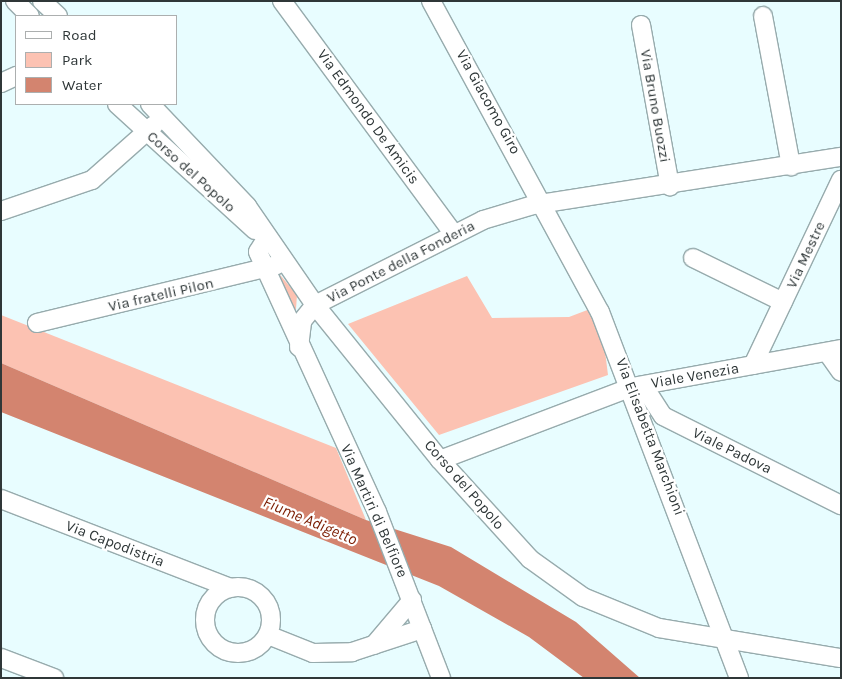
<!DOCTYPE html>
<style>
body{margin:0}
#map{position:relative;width:842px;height:679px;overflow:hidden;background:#e8fdff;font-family:Karla,sans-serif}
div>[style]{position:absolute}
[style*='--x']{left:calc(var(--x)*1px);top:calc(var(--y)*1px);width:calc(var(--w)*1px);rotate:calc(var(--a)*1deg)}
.green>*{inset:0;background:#fcc2b2}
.water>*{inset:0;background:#d3846f}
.roads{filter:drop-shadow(1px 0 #97abad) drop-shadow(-1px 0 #97abad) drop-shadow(0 1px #97abad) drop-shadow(0 -1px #97abad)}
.minor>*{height:18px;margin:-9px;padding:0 9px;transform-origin:9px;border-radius:9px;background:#fff}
.minor>.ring{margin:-9px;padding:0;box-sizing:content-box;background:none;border:18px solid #fff;border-radius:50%}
span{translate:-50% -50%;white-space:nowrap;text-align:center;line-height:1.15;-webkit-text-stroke:4.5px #fff;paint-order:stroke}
.street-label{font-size:15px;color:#2f3738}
.water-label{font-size:16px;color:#7b1c00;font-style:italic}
.frame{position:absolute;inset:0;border:2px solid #2f3738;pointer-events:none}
.legend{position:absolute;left:15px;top:15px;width:162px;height:90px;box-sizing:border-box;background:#fff;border:1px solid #acafaf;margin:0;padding:6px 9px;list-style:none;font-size:15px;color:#2f3738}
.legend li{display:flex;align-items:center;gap:10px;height:25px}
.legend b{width:25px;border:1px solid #acafaf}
</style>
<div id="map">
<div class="green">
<div style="clip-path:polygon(276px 270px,297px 295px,296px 309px,292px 311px)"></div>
<div style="clip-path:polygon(467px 276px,492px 318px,569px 317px,590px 309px,605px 351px,608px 375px,439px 435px,348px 324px)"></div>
<div style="clip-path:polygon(1px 315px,336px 448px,366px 520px,1px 363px)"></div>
</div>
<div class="water">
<div style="clip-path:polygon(1px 363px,366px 520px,451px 547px,576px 622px,640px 678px,584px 678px,529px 637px,439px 586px,1px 412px)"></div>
</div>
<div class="roads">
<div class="minor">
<div style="--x:15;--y:1;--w:21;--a:45"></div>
<div style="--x:42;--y:1;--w:22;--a:43"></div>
<div style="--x:282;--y:1;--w:288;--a:53.6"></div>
<div style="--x:431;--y:1;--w:354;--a:61.5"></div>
<div style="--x:600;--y:312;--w:392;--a:69.2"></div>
<div style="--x:763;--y:16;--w:153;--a:79.4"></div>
<div style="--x:641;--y:25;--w:164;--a:79.8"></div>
<div style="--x:1;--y:83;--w:17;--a:-25"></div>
<div style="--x:117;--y:104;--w:187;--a:42.4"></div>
<div style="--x:150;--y:104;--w:141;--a:46.4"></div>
<div style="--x:247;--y:206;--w:120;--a:55.5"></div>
<div style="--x:315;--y:305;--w:199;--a:51.1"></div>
<div style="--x:440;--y:460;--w:134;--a:47.7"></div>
<div style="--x:530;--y:559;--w:65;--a:35.6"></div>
<div style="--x:583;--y:597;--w:82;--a:22.2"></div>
<div style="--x:659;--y:628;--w:184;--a:9.4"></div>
<div style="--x:1;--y:211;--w:96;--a:-18.8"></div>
<div style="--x:92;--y:180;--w:83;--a:-41.6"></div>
<div style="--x:266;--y:239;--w:15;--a:122"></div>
<div style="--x:258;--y:252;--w:286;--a:65.4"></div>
<div style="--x:377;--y:512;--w:178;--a:68.9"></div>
<div style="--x:693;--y:258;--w:100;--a:26.1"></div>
<div style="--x:37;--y:323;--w:247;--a:-13.6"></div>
<div style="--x:299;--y:347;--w:26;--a:-83"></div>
<div style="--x:302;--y:321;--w:21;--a:-51"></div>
<div style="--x:315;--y:305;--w:188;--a:-26.8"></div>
<div style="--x:483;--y:220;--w:52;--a:-16.7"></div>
<div style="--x:533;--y:205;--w:312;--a:-8.9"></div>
<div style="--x:827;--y:352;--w:24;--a:55"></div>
<div style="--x:753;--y:365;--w:205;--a:-64.6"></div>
<div style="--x:632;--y:387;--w:17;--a:21"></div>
<div style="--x:648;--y:393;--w:27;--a:57"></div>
<div style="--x:663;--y:416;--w:199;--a:26.6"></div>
<div style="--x:440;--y:460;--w:205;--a:-20.8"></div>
<div style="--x:632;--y:387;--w:212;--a:-10.3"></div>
<div style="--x:1;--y:499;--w:246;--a:21.2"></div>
<div class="ring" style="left:205px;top:587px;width:48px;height:48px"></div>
<div style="--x:268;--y:635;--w:48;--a:21.8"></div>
<div style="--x:313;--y:653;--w:39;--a:-1"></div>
<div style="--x:352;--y:652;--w:74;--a:-18.2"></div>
<div style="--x:374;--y:645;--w:59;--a:-49.8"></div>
<div style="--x:1;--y:658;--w:57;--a:20.7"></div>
</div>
</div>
<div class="street-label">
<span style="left:488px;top:102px;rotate:61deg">Via Giacomo Giro</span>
<span style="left:655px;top:106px;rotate:80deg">Via Bruno Buozzi</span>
<span style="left:368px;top:117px;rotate:54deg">Via Edmondo De Amicis</span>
<span style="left:191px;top:172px;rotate:42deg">Corso del Popolo</span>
<span style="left:806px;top:255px;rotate:-65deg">Via Mestre</span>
<span style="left:401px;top:262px;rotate:-27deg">Via Ponte della Fonderia</span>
<span style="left:161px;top:295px;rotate:-13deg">Via fratelli Pilon</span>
<span style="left:695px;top:376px;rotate:-10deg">Viale Venezia</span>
<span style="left:650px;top:437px;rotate:69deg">Via Elisabetta Marchioni</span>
<span style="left:732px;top:451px;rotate:26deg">Viale Padova</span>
<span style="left:464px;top:485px;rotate:49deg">Corso del Popolo</span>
<span style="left:374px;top:511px;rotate:66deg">Via Martiri di Belfiore</span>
<span style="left:115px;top:544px;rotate:21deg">Via Capodistria</span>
</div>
<div class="water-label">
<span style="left:310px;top:521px;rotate:23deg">Fiume Adigetto</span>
</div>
<div class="frame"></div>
<ul class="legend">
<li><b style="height:6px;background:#fff"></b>Road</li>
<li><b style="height:14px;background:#fcc2b2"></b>Park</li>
<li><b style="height:14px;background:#d3846f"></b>Water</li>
</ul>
</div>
